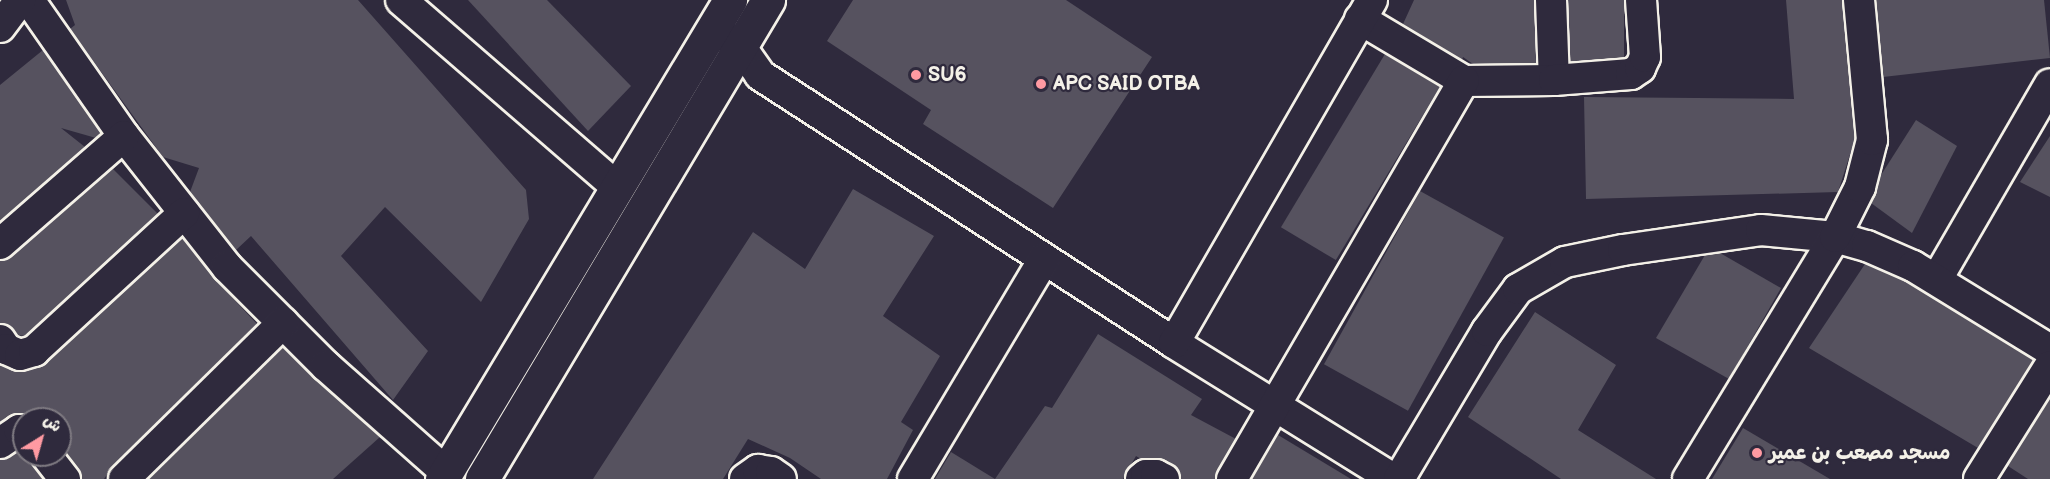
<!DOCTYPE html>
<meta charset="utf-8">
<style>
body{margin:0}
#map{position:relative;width:2050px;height:479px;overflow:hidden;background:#2f2a3d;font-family:"Balsamiq Sans","Playpen Sans Arabic",sans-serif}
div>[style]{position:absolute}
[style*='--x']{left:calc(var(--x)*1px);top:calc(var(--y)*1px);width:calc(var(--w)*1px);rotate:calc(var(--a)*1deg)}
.building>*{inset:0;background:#56525f;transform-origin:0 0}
.roads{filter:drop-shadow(2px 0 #f4f1e8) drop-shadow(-2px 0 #f4f1e8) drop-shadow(0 2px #f4f1e8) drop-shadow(0 -2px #f4f1e8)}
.street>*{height:30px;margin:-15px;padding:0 15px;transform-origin:15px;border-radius:15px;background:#2f2a3d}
.secondary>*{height:33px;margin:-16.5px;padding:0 16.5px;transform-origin:16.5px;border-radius:16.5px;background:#2f2a3d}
.dots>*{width:16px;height:16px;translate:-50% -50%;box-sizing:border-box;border:3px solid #2f2a3d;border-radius:50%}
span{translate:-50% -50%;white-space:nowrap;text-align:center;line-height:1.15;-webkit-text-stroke:4.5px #2f2a3d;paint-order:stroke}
.poi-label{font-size:20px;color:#f4f1e8;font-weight:700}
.left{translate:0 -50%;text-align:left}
.north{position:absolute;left:12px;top:407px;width:60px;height:60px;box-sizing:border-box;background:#2f2a3d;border:2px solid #7e7a81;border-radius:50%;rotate:37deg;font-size:16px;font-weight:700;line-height:24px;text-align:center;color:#f4f1e8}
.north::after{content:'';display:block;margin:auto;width:21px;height:27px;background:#ff9aa2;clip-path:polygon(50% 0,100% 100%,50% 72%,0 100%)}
</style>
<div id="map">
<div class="building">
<div style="clip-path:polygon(66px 0,358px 0,526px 190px,529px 219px,481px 302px,385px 207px,341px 256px,428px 351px,393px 400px,251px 236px,236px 250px,190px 192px,199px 168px,163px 157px,70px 29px,75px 25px)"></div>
<div style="clip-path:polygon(468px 0,547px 0,631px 86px,588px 131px)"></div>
<div style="clip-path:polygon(853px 0,1066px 0,1152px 57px,1053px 208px,923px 124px,931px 110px,827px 41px)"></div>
<div style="clip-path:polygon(1414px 0,1534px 0,1536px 63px,1473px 64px,1463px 57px,1462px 60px,1403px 24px)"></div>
<div style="left:1568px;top:0;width:56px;height:61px"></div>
<div style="clip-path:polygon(1786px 0,1842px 0,1855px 139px,1838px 192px,1586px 199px,1584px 97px,1794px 99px)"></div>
<div style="clip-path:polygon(1876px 0,2044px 0,2050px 58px,1883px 77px)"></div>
<div style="clip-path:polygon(43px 50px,101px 133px,96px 138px,61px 128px,85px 147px,0 221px,0 85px)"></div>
<div style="left:1385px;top:54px;width:64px;height:202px;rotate:31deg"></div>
<div style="clip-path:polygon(1916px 120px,1957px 146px,1912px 233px,1871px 203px,1881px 175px)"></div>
<div style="clip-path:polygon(2050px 136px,2050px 197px,2020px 182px)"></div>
<div style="clip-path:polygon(113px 169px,158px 214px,25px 336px,18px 335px,8px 325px,0 323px,0 261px,11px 257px)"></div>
<div style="clip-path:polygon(853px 189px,934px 236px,883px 316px,940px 356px,901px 422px,913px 430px,887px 479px,821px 479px,790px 458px,748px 439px,723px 479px,593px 479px,753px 232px,805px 269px)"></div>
<div style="left:1420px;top:191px;width:96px;height:198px;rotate:29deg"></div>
<div style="clip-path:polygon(182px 238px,214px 278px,257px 324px,112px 467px,104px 479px,82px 479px,79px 468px,60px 445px,60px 419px,35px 419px,18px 413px,0 422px,0 365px,24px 372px,45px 364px)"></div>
<div style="clip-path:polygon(1720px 253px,1781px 288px,1729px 379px,1656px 338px,1705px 255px)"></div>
<div style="clip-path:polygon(1865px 264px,1905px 281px,2033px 360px,1978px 448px,1809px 348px)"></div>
<div style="clip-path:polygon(1535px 312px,1616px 365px,1578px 430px,1656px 479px,1561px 479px,1468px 417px)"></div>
<div style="clip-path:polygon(1098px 334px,1202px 399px,1191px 415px,1236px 439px,1215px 479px,1181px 479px,1179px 470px,1172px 464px,1157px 458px,1141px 459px,1136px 456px,1123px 479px,995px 479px,1045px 406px,1052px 408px)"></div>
<div style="clip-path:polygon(283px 347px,380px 437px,333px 479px,149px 479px)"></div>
<div style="clip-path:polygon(2050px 398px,2050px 479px,2028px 479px,2008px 466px)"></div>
<div style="clip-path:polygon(1743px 428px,1830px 479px,1712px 479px)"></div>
<div style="clip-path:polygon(1278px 435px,1351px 479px,1252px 479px)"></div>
<div style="clip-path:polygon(22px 449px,24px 455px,29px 455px,32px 465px,43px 479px,0 479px,0 460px)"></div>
<div style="clip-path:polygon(951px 452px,995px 479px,935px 479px)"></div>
</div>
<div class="roads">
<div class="street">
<div style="--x:29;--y:0;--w:166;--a:55.1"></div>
<div style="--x:124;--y:136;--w:167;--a:51.8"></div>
<div style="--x:227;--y:267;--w:140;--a:45"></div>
<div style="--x:326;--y:366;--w:160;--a:41.5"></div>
<div style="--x:401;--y:0;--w:287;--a:40.9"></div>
<div style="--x:1551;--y:0;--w:80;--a:87.9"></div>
<div style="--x:1360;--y:19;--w:121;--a:30.8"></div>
<div style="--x:1464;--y:81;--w:90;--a:-0.6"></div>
<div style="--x:1554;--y:80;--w:77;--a:-4.5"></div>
<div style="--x:1631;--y:74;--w:11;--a:-34"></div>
<div style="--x:1640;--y:68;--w:12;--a:-66"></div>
<div style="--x:1645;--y:57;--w:57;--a:-94"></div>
<div style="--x:0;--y:27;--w:34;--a:-53"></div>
<div style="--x:723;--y:35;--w:20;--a:33"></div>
<div style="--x:740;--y:46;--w:35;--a:55"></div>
<div style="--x:760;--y:75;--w:493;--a:32.9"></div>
<div style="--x:1174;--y:343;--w:258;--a:31.8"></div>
<div style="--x:0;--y:244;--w:164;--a:-41.1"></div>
<div style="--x:1937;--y:279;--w:225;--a:-59.9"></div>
<div style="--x:0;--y:340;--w:11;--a:56"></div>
<div style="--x:6;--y:349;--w:15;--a:23"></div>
<div style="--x:20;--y:355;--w:15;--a:-16"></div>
<div style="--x:34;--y:351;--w:204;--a:-42.6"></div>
<div style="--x:1174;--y:343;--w:396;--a:-60"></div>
<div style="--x:0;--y:443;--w:23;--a:-34"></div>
<div style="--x:19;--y:430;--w:5;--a:22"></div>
<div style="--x:46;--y:455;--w:31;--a:52"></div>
<div style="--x:124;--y:479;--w:223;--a:-44.5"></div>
<div style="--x:745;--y:479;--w:16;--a:-35"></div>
<div style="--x:758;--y:470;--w:13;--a:9"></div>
<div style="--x:771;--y:472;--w:12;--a:35"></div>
<div style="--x:913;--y:479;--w:256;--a:-59.2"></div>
<div style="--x:1141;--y:479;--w:6;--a:-39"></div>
<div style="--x:1146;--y:475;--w:10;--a:0"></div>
<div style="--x:1156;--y:475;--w:9;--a:27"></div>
<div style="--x:1232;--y:479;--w:461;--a:-59.8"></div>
<div style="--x:1399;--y:479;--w:172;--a:-59.3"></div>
<div style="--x:1487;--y:331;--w:52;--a:-53.6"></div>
<div style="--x:1518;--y:289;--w:54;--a:-29.9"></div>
<div style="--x:1565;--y:262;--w:59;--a:-11.7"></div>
<div style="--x:1623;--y:250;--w:139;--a:-8.2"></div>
<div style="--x:1761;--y:230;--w:74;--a:5.4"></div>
<div style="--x:1835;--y:237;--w:33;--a:16"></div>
<div style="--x:1867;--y:246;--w:50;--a:23.5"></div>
<div style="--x:1913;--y:266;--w:161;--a:31.5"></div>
<div style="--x:1688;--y:479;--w:283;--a:-58.7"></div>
<div style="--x:1835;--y:237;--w:56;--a:-63.4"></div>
<div style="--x:1860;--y:187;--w:49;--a:-75.7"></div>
<div style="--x:1872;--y:140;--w:141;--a:-95.3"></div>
<div style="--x:1979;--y:479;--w:133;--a:-57.9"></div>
</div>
<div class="secondary">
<div style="--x:442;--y:479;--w:559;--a:-58.98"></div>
<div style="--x:482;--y:479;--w:558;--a:-59.16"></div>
</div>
</div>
<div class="dots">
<div style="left:916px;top:75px;background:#ff9aa2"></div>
<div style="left:1041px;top:84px;background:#ff9aa2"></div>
<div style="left:1757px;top:453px;background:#ff9aa2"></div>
</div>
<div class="poi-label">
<span class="left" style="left:928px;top:75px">SU6</span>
<span class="left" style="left:1053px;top:84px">APC SAID OTBA</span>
<span class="left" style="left:1769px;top:453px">مسجد مصعب بن عمير</span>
</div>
<div class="north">ش</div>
</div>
